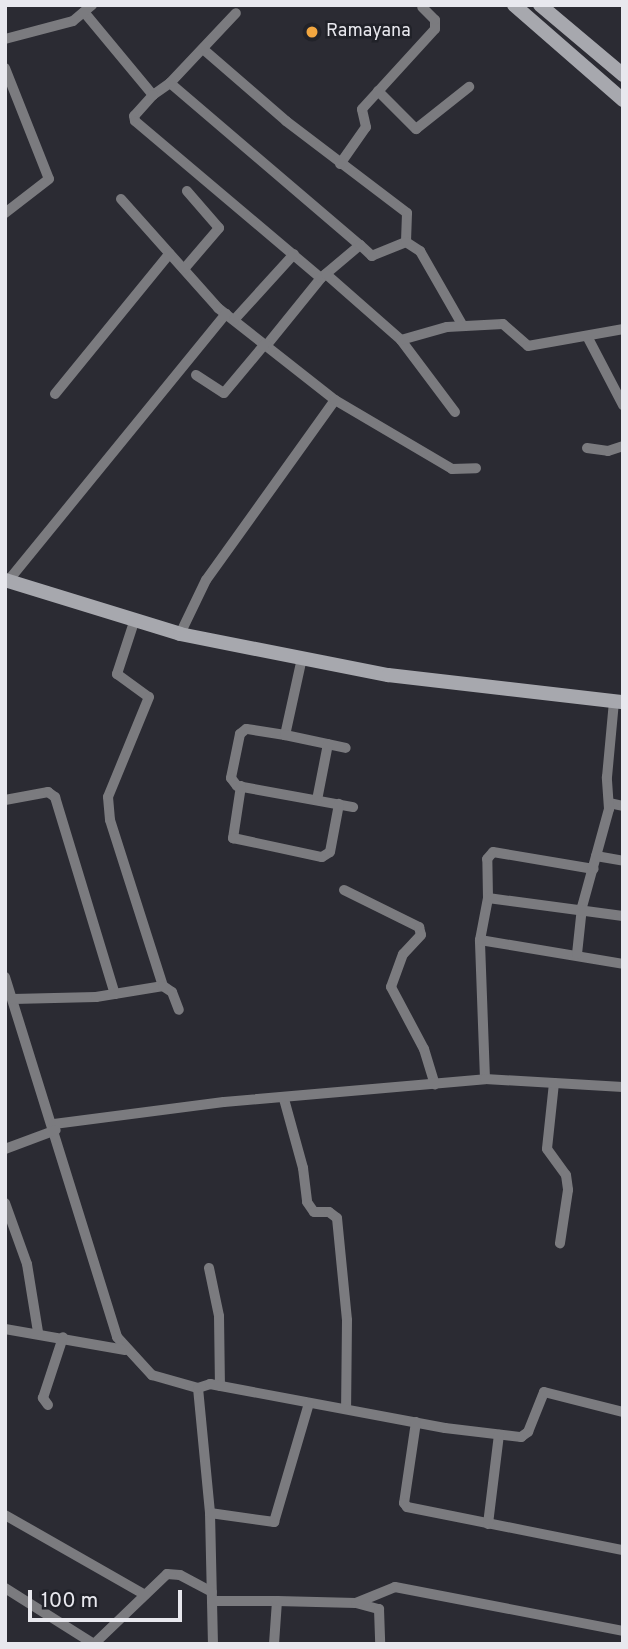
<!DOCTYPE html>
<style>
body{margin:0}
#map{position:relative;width:628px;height:1649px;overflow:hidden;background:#2b2b33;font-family:Overpass,sans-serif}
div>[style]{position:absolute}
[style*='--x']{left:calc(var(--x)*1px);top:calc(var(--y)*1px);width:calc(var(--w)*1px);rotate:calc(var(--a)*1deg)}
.minor>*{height:10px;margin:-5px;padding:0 5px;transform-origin:5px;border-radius:5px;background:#7b7b7f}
.secondary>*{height:14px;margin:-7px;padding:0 7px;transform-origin:7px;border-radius:7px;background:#a7a8ae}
.dots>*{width:19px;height:19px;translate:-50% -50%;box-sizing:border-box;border:4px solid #212229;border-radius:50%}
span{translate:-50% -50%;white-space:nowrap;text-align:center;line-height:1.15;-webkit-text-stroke:5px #212229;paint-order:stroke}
.poi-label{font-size:18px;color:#e8e8ee}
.left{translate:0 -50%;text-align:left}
.frame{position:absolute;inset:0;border:7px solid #e8e8ee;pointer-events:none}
.scale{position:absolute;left:28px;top:1590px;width:154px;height:32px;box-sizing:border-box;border:4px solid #e8e8ee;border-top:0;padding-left:9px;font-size:21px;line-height:24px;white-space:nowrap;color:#e8e8ee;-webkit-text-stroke:5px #212229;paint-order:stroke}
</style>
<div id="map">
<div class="minor">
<div style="--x:84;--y:12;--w:108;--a:50.3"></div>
<div style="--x:153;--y:95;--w:21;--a:-35"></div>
<div style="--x:170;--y:83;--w:250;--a:40.5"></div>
<div style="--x:360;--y:245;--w:51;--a:139.8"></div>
<div style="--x:321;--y:278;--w:87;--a:129"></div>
<div style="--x:5;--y:39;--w:70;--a:-14.8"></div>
<div style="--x:73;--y:21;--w:25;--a:-40"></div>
<div style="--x:203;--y:49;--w:110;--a:40.9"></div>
<div style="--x:286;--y:121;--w:152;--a:37.2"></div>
<div style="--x:407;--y:213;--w:29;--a:92"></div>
<div style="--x:406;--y:242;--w:37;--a:158"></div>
<div style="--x:372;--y:256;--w:16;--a:-137"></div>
<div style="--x:5;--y:68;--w:119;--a:68.4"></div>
<div style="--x:49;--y:179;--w:56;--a:142.3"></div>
<div style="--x:170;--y:83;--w:96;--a:-46.7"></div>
<div style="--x:378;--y:91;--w:54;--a:45"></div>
<div style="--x:416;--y:129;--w:68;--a:-38.4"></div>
<div style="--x:153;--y:95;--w:28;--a:132"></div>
<div style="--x:134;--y:116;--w:5;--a:79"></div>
<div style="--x:135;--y:121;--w:243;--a:40.2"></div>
<div style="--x:340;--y:164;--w:45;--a:-54.9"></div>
<div style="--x:366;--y:127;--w:18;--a:-103"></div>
<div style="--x:362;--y:109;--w:108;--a:-47.6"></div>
<div style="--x:435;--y:29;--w:9;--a:-90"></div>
<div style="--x:435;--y:20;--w:18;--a:-135"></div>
<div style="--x:121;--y:199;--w:146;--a:48.3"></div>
<div style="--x:218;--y:308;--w:149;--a:38.2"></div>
<div style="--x:335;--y:400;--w:221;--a:125.6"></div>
<div style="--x:206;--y:580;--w:60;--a:115.7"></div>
<div style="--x:406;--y:242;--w:17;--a:33"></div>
<div style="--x:420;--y:251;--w:86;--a:60.2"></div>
<div style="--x:184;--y:269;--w:54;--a:-49.5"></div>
<div style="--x:219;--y:228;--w:49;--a:-130.9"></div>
<div style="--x:326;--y:274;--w:100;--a:41.3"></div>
<div style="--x:234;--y:320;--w:89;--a:-47.7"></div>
<div style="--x:588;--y:338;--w:76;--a:62.4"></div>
<div style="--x:196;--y:375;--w:33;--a:33"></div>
<div style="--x:224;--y:393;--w:64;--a:-50.1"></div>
<div style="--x:55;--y:394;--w:181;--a:-50.8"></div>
<div style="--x:335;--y:400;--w:136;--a:30.5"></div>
<div style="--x:452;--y:469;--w:24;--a:-2"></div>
<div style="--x:455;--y:412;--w:90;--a:-126.9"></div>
<div style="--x:401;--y:340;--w:48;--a:-15.8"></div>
<div style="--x:447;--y:327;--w:56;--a:-3.1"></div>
<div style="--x:503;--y:324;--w:33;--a:41"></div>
<div style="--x:528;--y:346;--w:97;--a:-10.1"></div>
<div style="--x:587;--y:448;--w:21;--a:8"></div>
<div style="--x:608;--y:451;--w:16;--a:-18"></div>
<div style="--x:8;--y:581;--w:345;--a:-50.8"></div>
<div style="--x:134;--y:622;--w:55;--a:108.1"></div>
<div style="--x:117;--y:674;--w:39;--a:36"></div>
<div style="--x:149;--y:697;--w:108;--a:112.3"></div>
<div style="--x:108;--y:797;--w:23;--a:85"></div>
<div style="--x:110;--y:820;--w:174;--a:72.3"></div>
<div style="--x:302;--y:658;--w:79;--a:102.4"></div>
<div style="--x:285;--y:735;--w:39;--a:-171"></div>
<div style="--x:246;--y:729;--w:8;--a:140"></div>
<div style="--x:240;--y:734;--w:45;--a:101.6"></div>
<div style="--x:231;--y:778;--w:10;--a:53"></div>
<div style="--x:237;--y:786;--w:118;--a:10.3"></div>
<div style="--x:285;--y:735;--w:62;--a:12"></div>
<div style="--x:241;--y:786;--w:53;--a:98.7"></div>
<div style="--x:233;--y:838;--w:91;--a:12.1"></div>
<div style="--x:322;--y:857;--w:9;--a:-32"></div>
<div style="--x:330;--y:852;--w:49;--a:-79.4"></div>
<div style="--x:5;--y:800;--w:44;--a:-10.5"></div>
<div style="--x:48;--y:792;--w:9;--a:36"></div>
<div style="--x:55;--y:797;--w:206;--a:73.1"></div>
<div style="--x:317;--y:800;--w:57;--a:-78.9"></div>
<div style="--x:609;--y:803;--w:14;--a:12"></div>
<div style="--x:596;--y:856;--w:27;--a:10"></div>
<div style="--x:344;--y:890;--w:84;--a:26.3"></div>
<div style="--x:419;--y:927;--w:8;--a:76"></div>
<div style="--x:421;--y:935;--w:26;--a:133"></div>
<div style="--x:403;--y:954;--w:35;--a:110"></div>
<div style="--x:391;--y:987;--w:70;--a:62"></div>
<div style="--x:424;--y:1049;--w:37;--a:73"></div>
<div style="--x:488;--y:898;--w:39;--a:-91"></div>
<div style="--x:487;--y:859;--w:9;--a:-49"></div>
<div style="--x:493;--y:852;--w:102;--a:9.6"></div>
<div style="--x:480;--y:940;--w:145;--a:9.5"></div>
<div style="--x:577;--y:954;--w:47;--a:-83.9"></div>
<div style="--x:582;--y:907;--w:102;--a:-74.6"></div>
<div style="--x:609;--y:809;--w:32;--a:-94"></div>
<div style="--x:607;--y:777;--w:76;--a:-84.7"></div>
<div style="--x:5;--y:977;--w:377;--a:72.7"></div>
<div style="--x:117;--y:1337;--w:52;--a:47.4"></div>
<div style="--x:152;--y:1375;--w:48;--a:15.8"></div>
<div style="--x:198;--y:1388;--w:126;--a:84.5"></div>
<div style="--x:210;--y:1513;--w:131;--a:88.7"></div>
<div style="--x:13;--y:999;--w:83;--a:-1.4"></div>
<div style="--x:96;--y:997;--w:68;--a:-9.3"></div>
<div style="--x:163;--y:986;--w:11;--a:34"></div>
<div style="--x:172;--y:992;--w:19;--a:69"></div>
<div style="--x:485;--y:1079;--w:139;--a:-92.1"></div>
<div style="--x:480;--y:940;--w:43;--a:-79.2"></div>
<div style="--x:488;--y:898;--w:136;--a:7.6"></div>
<div style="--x:554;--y:1083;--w:66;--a:96.1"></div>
<div style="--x:547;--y:1149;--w:32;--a:54"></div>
<div style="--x:566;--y:1175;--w:15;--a:82"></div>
<div style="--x:568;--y:1190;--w:54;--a:98.6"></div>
<div style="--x:284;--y:1099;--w:72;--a:74.6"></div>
<div style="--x:303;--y:1168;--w:34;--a:83"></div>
<div style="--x:307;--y:1202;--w:12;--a:55"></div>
<div style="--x:314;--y:1212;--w:15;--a:0"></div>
<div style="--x:329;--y:1212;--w:10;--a:37"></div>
<div style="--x:337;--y:1218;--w:102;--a:84.4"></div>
<div style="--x:347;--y:1320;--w:89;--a:90.6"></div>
<div style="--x:54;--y:1124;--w:171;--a:-7.4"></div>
<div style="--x:224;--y:1102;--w:262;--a:-5"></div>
<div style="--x:485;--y:1079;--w:138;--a:3.3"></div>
<div style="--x:5;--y:1149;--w:54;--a:-20.4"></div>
<div style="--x:5;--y:1203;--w:65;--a:70.2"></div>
<div style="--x:27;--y:1264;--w:69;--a:80.8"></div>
<div style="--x:209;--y:1268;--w:49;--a:78.2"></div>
<div style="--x:219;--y:1316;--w:70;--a:89.2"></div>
<div style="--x:5;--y:1329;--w:122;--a:9.9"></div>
<div style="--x:198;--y:1388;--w:13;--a:-18"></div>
<div style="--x:210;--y:1384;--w:239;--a:10.6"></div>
<div style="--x:445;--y:1428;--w:77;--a:6.8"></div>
<div style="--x:521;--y:1437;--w:9;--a:-36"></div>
<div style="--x:528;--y:1432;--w:43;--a:-68.2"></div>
<div style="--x:544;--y:1392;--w:81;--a:14.2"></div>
<div style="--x:48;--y:1405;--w:9;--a:-126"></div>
<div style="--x:43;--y:1398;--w:64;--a:-71.8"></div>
<div style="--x:416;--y:1422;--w:82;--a:98.4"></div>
<div style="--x:404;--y:1503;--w:5;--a:53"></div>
<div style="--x:407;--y:1507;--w:220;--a:11.3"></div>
<div style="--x:210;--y:1513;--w:65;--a:8"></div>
<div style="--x:274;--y:1522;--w:124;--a:-73.6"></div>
<div style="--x:5;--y:1515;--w:161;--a:29.7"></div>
<div style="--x:488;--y:1524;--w:90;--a:-83"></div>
<div style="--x:5;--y:1588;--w:105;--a:32.2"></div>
<div style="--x:212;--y:1601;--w:65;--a:0"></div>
<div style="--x:277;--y:1601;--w:43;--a:94"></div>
<div style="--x:277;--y:1601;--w:79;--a:1.5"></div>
<div style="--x:356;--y:1603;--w:24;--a:15"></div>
<div style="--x:379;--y:1609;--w:35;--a:88"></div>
<div style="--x:356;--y:1603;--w:42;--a:-22.3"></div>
<div style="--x:395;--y:1587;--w:232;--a:10.9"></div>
<div style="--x:94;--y:1644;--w:101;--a:-43.8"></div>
<div style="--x:167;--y:1574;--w:13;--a:4"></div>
<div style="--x:180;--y:1575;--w:36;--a:28"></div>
</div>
<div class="secondary">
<div style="--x:514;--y:5;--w:145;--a:41.1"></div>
<div style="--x:540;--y:5;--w:109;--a:40.1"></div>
<div style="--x:5;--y:580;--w:183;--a:17.1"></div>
<div style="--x:180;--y:634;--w:212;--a:11.2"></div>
<div style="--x:388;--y:675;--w:237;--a:6.6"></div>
</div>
<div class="dots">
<div style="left:312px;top:32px;background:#f1a640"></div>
</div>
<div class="poi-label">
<span class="left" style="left:326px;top:32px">Ramayana</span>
</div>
<div class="frame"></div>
<div class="scale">100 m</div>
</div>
